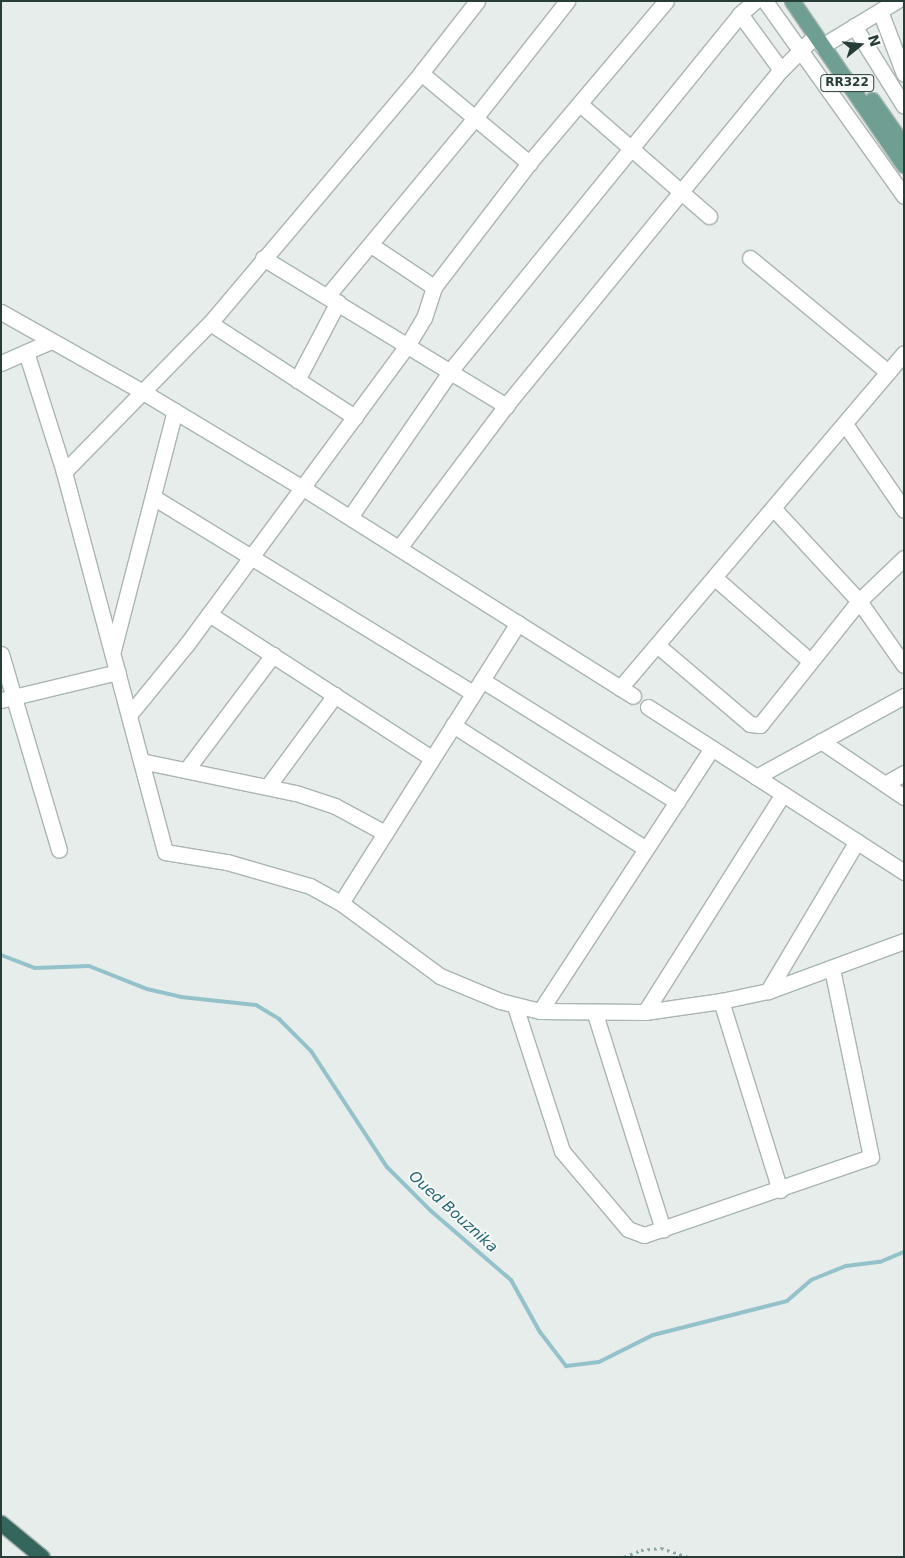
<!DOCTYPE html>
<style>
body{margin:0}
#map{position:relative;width:905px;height:1558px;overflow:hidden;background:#e6edea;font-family:"DejaVu Sans",sans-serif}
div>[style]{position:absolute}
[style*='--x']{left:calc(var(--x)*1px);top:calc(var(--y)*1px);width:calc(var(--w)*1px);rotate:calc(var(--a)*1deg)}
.stream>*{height:4px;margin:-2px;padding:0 2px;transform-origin:2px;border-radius:2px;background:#94c2cb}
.path>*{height:2.5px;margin-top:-1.25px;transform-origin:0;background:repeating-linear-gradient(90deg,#8aada3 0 2.5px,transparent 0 6.5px)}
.roads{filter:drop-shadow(1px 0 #a9b5b1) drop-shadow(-1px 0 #a9b5b1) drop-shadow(0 1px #a9b5b1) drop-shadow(0 -1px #a9b5b1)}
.minor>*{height:15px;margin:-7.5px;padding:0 7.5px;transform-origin:7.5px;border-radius:7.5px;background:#fff}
.major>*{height:15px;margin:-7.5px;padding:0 7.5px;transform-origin:7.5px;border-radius:7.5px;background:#6f9e93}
.highway>*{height:15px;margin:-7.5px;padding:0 7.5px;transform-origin:7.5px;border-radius:7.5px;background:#35665e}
span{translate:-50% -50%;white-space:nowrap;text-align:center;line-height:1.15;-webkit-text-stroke:4px #f6faf8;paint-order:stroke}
.shield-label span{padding:1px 4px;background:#f6faf8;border:1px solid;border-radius:4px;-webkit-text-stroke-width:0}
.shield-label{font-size:12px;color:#273d38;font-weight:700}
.water-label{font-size:15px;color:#276573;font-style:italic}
.frame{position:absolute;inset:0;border:2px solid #273d38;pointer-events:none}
.north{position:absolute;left:835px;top:20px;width:50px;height:50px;-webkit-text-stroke:4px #f6faf8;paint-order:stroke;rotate:73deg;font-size:14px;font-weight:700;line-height:20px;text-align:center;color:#273d38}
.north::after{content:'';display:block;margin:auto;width:18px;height:22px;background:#273d38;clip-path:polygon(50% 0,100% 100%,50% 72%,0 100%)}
</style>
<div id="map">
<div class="stream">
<div style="--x:1;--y:955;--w:36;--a:21"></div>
<div style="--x:35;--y:968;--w:54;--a:-2.1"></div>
<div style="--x:89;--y:966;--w:62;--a:21.6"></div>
<div style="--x:147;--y:989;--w:35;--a:13"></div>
<div style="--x:181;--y:997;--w:75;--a:6.1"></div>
<div style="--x:256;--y:1005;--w:27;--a:31"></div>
<div style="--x:279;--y:1019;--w:45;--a:45"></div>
<div style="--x:311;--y:1051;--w:139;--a:56.8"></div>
<div style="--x:387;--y:1167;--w:62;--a:45"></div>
<div style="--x:431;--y:1211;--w:106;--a:40.8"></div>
<div style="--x:511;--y:1280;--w:60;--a:60.9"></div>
<div style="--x:540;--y:1332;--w:43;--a:52.6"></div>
<div style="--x:566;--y:1366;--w:33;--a:-7"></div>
<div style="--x:599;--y:1362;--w:60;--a:-26.6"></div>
<div style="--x:653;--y:1335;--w:138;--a:-14.2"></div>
<div style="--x:787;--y:1301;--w:32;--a:-41"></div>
<div style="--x:811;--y:1280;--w:38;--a:-22"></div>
<div style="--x:846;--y:1266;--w:34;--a:-7"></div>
<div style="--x:880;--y:1262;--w:26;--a:-23"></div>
</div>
<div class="path">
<div style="--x:624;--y:1557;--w:18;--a:-22"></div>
<div style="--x:641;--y:1550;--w:20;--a:-6"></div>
<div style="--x:661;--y:1548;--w:28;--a:18"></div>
</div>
<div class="roads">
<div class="minor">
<div style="--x:765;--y:1;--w:239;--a:54.5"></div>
<div style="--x:880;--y:11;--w:67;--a:69.1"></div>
<div style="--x:740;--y:14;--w:69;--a:53.8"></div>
<div style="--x:854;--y:26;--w:94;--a:58"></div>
<div style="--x:822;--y:46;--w:87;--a:-31.3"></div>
<div style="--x:421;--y:73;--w:141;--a:39.8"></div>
<div style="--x:580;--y:104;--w:171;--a:41"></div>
<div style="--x:371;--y:245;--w:76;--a:33.7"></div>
<div style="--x:263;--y:258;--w:285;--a:31.3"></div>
<div style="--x:750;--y:258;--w:179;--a:39.6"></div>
<div style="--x:328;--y:295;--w:230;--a:-50.3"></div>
<div style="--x:475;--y:118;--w:149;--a:-51.8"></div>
<div style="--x:1;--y:312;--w:163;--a:29.4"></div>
<div style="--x:143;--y:392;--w:187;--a:31"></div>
<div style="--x:303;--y:488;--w:390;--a:32.2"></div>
<div style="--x:210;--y:323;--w:173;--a:33"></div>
<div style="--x:26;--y:352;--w:126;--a:72.4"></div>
<div style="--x:64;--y:472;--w:393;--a:75.1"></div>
<div style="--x:165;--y:852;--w:63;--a:9.2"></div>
<div style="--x:227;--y:862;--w:86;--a:16.1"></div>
<div style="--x:310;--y:886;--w:35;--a:29"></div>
<div style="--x:341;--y:903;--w:123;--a:36.4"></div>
<div style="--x:440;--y:976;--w:65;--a:22.6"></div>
<div style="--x:500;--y:1001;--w:41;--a:14"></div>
<div style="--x:540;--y:1011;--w:105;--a:0.5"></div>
<div style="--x:645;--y:1012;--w:77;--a:-8.2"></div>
<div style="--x:721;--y:1001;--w:48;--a:-12"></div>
<div style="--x:768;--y:991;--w:145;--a:-20.2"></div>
<div style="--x:1;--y:363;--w:55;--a:-23.7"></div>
<div style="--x:297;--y:380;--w:88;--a:-62.3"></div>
<div style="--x:845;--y:424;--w:104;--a:55.5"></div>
<div style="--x:64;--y:472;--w:209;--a:-45.6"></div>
<div style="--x:210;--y:323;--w:327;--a:-49.8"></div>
<div style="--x:421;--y:73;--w:91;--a:-52.1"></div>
<div style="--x:153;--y:497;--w:375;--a:31.5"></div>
<div style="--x:774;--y:509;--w:125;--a:47.3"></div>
<div style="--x:859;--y:601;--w:78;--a:54.9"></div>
<div style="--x:350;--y:517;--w:185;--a:-55.4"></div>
<div style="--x:455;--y:365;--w:452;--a:-50.9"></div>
<div style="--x:740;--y:14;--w:20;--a:-41"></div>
<div style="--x:399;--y:548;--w:181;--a:-53.1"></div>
<div style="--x:508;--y:403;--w:431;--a:-50.7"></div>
<div style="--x:781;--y:70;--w:48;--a:-45"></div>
<div style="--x:715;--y:578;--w:126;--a:41.1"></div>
<div style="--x:209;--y:614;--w:265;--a:32.9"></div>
<div style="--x:657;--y:645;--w:122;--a:40.3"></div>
<div style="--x:750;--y:724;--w:10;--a:6"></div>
<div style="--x:760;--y:725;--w:159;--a:-51.4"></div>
<div style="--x:859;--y:601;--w:62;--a:-43.7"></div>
<div style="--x:113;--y:650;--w:247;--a:-75.5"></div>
<div style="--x:1;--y:654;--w:204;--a:73.5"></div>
<div style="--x:482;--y:680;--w:230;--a:32"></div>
<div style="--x:620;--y:688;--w:439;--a:-49.7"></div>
<div style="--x:1;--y:700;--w:120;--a:-13.5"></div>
<div style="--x:648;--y:707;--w:305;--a:32.8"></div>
<div style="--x:129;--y:715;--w:92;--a:-50.8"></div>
<div style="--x:187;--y:644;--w:370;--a:-53.6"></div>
<div style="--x:407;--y:346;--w:33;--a:-59"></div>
<div style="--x:424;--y:318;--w:33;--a:-72"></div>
<div style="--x:434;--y:287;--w:156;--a:-52.5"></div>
<div style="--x:529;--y:163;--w:212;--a:-49.8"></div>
<div style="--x:453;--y:725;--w:229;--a:32.7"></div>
<div style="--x:821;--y:741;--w:100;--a:34"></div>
<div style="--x:141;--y:761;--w:158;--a:11.7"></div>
<div style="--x:296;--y:793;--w:41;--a:18.4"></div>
<div style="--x:335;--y:806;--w:57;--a:28.4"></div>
<div style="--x:187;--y:769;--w:143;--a:-53"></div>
<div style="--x:756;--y:777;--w:169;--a:-28.7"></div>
<div style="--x:885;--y:784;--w:22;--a:-30"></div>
<div style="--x:268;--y:786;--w:113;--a:-53.6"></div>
<div style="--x:341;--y:903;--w:331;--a:-57.7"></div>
<div style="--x:768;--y:991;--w:174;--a:-59.3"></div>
<div style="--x:721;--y:1001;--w:198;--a:72.7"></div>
<div style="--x:515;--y:1006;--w:152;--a:72"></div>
<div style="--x:562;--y:1151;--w:102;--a:49.8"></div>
<div style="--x:628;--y:1229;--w:17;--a:21"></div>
<div style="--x:644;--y:1235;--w:240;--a:-19"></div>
<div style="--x:871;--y:1157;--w:193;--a:-101.7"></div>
<div style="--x:540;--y:1011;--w:314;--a:-56.8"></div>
<div style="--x:645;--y:1012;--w:258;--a:-57.7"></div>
<div style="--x:595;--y:1014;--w:226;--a:72.5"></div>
</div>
<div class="major">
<div style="--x:792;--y:1;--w:199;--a:55.7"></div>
<div style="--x:872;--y:100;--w:56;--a:55.2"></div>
</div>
<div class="highway">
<div style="--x:1;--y:1523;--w:53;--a:39.7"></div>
</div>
</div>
<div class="shield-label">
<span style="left:847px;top:83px">RR322</span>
</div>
<div class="water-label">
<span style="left:453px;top:1212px;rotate:42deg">Oued Bouznika</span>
</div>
<div class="frame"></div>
<div class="north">N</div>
</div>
